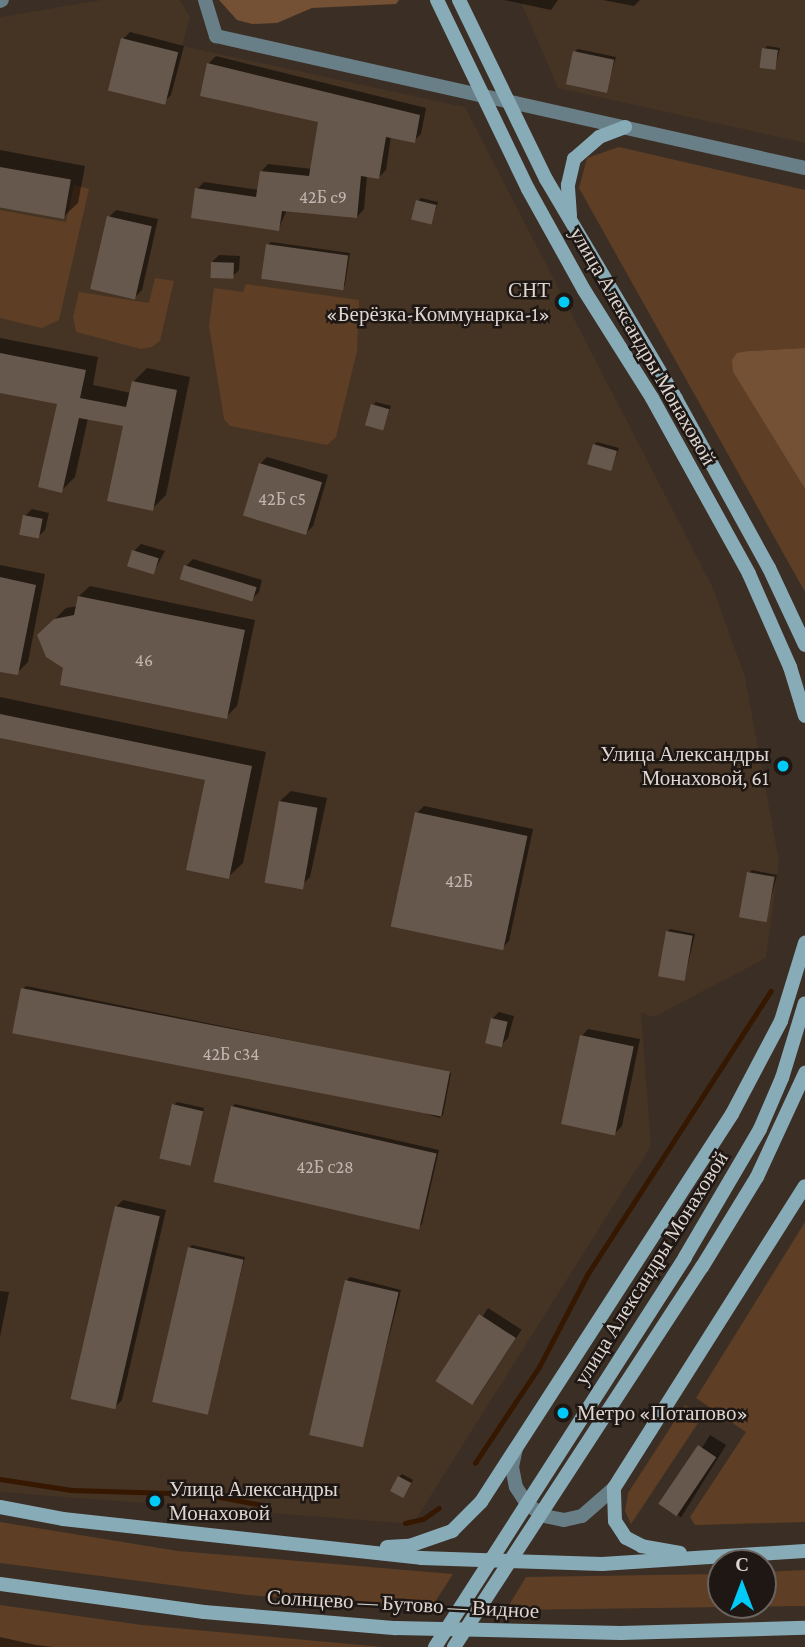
<!DOCTYPE html>
<meta charset="utf-8">
<style>
body{margin:0}
#map{position:relative;width:805px;height:1647px;overflow:hidden;background:#3b2e24;font-family:"Crimson Pro",serif}
div>[style]{position:absolute}
[style*='--x']{left:calc(var(--x)*1px);top:calc(var(--y)*1px);width:calc(var(--w)*1px);rotate:calc(var(--a)*1deg)}
.built>*{inset:0;background:#453324}
.green>*{inset:0;background:#5e3f25}
.forest>*{inset:0;background:#745035}
.shadow>*{inset:0;background:#0007;transform-origin:0 0}
.stream>*{height:4.5px;margin:-2.25px;padding:0 2.25px;transform-origin:2.25px;border-radius:2.25px;background:#361700}
.building>*{inset:0;background:#67584d;transform-origin:0 0}
.street>*{height:14px;margin:-7px;padding:0 7px;transform-origin:7px;border-radius:7px;background:#697f87}
.secondary>*{height:14px;margin:-7px;padding:0 7px;transform-origin:7px;border-radius:7px;background:#88abb8}
.secondary-bridge>*{height:14px;margin:-7px;padding:0 7px;transform-origin:7px;border-radius:7px;background:#88abb8}
.dots>*{width:19px;height:19px;translate:-50% -50%;box-sizing:border-box;border:4px solid #1e1713;border-radius:50%}
span{translate:-50% -50%;white-space:nowrap;text-align:center;line-height:1.15;-webkit-text-stroke:5px #1e1713;paint-order:stroke}
.number-label{font-size:18px;color:#c0b6af}
.number-label span{-webkit-text-stroke-width:0}
.poi-label{font-size:21px;color:#ded6d0}
.right{translate:-100% -50%;text-align:right}
.left{translate:0 -50%;text-align:left}
.street-label{font-size:21px;color:#ded6d0}
.north{position:absolute;left:707px;top:1549px;width:70px;height:70px;box-sizing:border-box;background:#1e1713;border:2px solid #6b635f;border-radius:50%;rotate:0deg;font-size:19px;font-weight:700;line-height:28px;text-align:center;color:#ded6d0}
.north::after{content:'';display:block;margin:auto;width:24px;height:32px;background:#00cbf8;clip-path:polygon(50% 0,100% 100%,50% 72%,0 100%)}
</style>
<div id="map">
<div class="built">
<div style="clip-path:polygon(101px 0,180px 0,190px 17px,182px 46px,465px 107px,713px 588px,745px 677px,779px 861px,766px 958px,654px 1017px,641px 1013px,651px 1146px,413px 1524px,0 1492px,0 17px)"></div>
<div style="clip-path:polygon(520px 0,805px 0,805px 143px,558px 88px)"></div>
</div>
<div class="green">
<div style="clip-path:polygon(619px 147px,805px 190px,805px 348px,749px 351px,733px 372px,805px 489px,805px 592px,579px 188px,587px 158px)"></div>
<div style="clip-path:polygon(74px 185px,89px 189px,59px 320px,42px 328px,0 318px,0 210px,66px 222px)"></div>
<div style="clip-path:polygon(155px 278px,174px 281px,160px 341px,152px 347px,141px 349px,76px 332px,73px 317px,79px 292px,149px 303px)"></div>
<div style="clip-path:polygon(246px 284px,359px 300px,357px 351px,336px 437px,327px 445px,230px 426px,224px 419px,209px 326px,214px 288px,243px 292px)"></div>
<div style="clip-path:polygon(805px 1222px,805px 1522px,695px 1525px,690px 1517px,746px 1432px,696px 1398px)"></div>
<div style="clip-path:polygon(685px 1405px,702px 1417px,631px 1524px,625px 1511px,628px 1493px)"></div>
<div style="clip-path:polygon(0 1522px,178px 1551px,453px 1574px,431px 1608px,248px 1595px,0 1563px)"></div>
<div style="clip-path:polygon(805px 1570px,805px 1606px,506px 1610px,526px 1577px,721px 1574px,721px 1605px,763px 1605px,763px 1572px)"></div>
<div style="clip-path:polygon(0 1605px,142px 1625px,383px 1647px,0 1647px)"></div>
</div>
<div class="forest">
<div style="clip-path:polygon(219px 0,399px 0,396px 4px,312px 8px,277px 23px,252px 24px,237px 20px)"></div>
<div style="clip-path:polygon(805px 348px,805px 489px,733px 372px,732px 360px,737px 353px,749px 351px)"></div>
</div>
<div class="shadow">
<div style="clip-path:polygon(504px 0,558px 0,551px 10px)"></div>
<div style="clip-path:polygon(603px 0,640px 0,634px 6px)"></div>
<div style="clip-path:polygon(130px 32px,184px 46px,171px 95px,164px 102px,123px 39px)"></div>
<div style="clip-path:polygon(767px 46px,780px 48px,775px 68px,764px 49px)"></div>
<div style="clip-path:polygon(578px 49px,616px 57px,606px 90px,574px 52px)"></div>
<div style="clip-path:polygon(216px 56px,426px 108px,421px 134px,414px 141px,391px 136px,386px 170px,379px 177px,367px 175px,364px 209px,357px 217px,287px 210px,278px 230px,197px 189px,204px 182px,259px 190px,261px 172px,268px 164px,312px 169px,320px 120px,208px 64px)"></div>
<div style="clip-path:polygon(0 150px,85px 166px,78px 203px,63px 217px,0 205px)"></div>
<div style="clip-path:polygon(421px 198px,438px 202px,431px 223px,418px 201px)"></div>
<div style="clip-path:polygon(116px 210px,158px 219px,142px 290px,135px 297px,109px 217px)"></div>
<div style="clip-path:polygon(271px 242px,350px 253px,345px 285px,342px 288px,268px 245px)"></div>
<div style="clip-path:polygon(219px 255px,240px 256px,239px 270px,232px 277px,212px 262px)"></div>
<div style="clip-path:polygon(0 338px,98px 357px,93px 385px,131px 393px,133px 382px,147px 368px,190px 377px,166px 495px,152px 509px,125px 425px,88px 418px,75px 477px,61px 491px,59px 402px,0 391px)"></div>
<div style="clip-path:polygon(376px 402px,391px 406px,383px 428px,373px 405px)"></div>
<div style="clip-path:polygon(597px 442px,619px 448px,611px 469px,594px 445px)"></div>
<div style="clip-path:polygon(267px 457px,328px 475px,313px 526px,306px 533px,260px 464px)"></div>
<div style="clip-path:polygon(32px 509px,49px 513px,45px 530px,38px 537px,25px 516px)"></div>
<div style="clip-path:polygon(141px 544px,165px 551px,153px 573px,134px 551px)"></div>
<div style="clip-path:polygon(193px 559px,262px 580px,259px 592px,252px 599px,186px 566px)"></div>
<div style="clip-path:polygon(0 565px,45px 574px,28px 662px,17px 673px,0 670px)"></div>
<div style="clip-path:polygon(90px 586px,255px 620px,237px 706px,226px 717px,65px 668px,39px 635px,66px 608px,78px 606px,79px 596px)"></div>
<div style="clip-path:polygon(0 697px,266px 752px,243px 863px,228px 877px,207px 779px,0 736px)"></div>
<div style="clip-path:polygon(291px 791px,327px 798px,310px 877px,299px 888px,280px 801px)"></div>
<div style="clip-path:polygon(424px 806px,533px 829px,509px 941px,502px 948px,417px 813px)"></div>
<div style="clip-path:polygon(752px 870px,777px 875px,765px 922px,749px 873px)"></div>
<div style="clip-path:polygon(670px 929px,695px 934px,684px 981px,667px 932px)"></div>
<div style="clip-path:polygon(26px 986px,451px 1073px,443px 1115px,440px 1118px,23px 989px)"></div>
<div style="clip-path:polygon(499px 1012px,514px 1016px,508px 1038px,501px 1045px,492px 1019px)"></div>
<div style="clip-path:polygon(588px 1029px,640px 1039px,622px 1126px,615px 1133px,582px 1036px)"></div>
<div style="clip-path:polygon(177px 1102px,204px 1108px,191px 1161px,174px 1105px)"></div>
<div style="clip-path:polygon(235px 1104px,439px 1150px,422px 1224px,419px 1227px,232px 1107px)"></div>
<div style="clip-path:polygon(123px 1200px,166px 1210px,122px 1400px,115px 1407px,116px 1207px)"></div>
<div style="clip-path:polygon(192px 1245px,245px 1257px,205px 1412px,189px 1248px)"></div>
<div style="clip-path:polygon(350px 1277px,401px 1290px,361px 1446px,347px 1280px)"></div>
<div style="clip-path:polygon(0 1291px,9px 1292px,0 1337px)"></div>
<div style="left:488px;top:1308px;width:40px;height:88px;rotate:33deg"></div>
<div style="left:710px;top:1435px;width:19px;height:85px;rotate:32deg"></div>
<div style="clip-path:polygon(402px 1474px,413px 1480px,403px 1496px,399px 1477px)"></div>
<div style="clip-path:polygon(0 1637px,36px 1645px,53px 1647px,0 1647px)"></div>
</div>
<div class="stream">
<div style="--x:475;--y:1463;--w:115;--a:-56.3"></div>
<div style="--x:539;--y:1367;--w:104;--a:-62.4"></div>
<div style="--x:587;--y:1275;--w:338;--a:-57.1"></div>
<div style="--x:0;--y:1479;--w:72;--a:8.8"></div>
<div style="--x:71;--y:1490;--w:133;--a:1.7"></div>
<div style="--x:204;--y:1494;--w:65;--a:10.6"></div>
<div style="--x:405;--y:1523;--w:18;--a:-13"></div>
<div style="--x:423;--y:1519;--w:19;--a:-35"></div>
</div>
<div class="building">
<div style="left:121px;top:38px;width:59px;height:54px;rotate:14deg"></div>
<div style="left:762px;top:48px;width:16px;height:20px;rotate:7deg"></div>
<div style="left:573px;top:51px;width:42px;height:34px;rotate:12deg"></div>
<div style="clip-path:polygon(207px 63px,420px 115px,415px 143px,386px 137px,379px 179px,361px 176px,357px 218px,282px 211px,279px 231px,191px 218px,195px 188px,256px 197px,260px 171px,309px 176px,318px 122px,200px 96px)"></div>
<div style="left:0;top:167px;width:72px;height:40px;rotate:10deg"></div>
<div style="left:416px;top:200px;width:21px;height:20px;rotate:14deg"></div>
<div style="left:107px;top:216px;width:46px;height:75px;rotate:13deg"></div>
<div style="left:266px;top:244px;width:83px;height:35px;rotate:8deg"></div>
<div style="left:211px;top:262px;width:23px;height:16px;rotate:2deg"></div>
<div style="clip-path:polygon(0 353px,86px 370px,80px 398px,126px 407px,132px 381px,177px 390px,153px 511px,107px 501px,123px 426px,79px 418px,62px 493px,38px 487px,57px 404px,0 393px)"></div>
<div style="left:371px;top:404px;width:19px;height:22px;rotate:16deg"></div>
<div style="left:593px;top:444px;width:25px;height:21px;rotate:16deg"></div>
<div style="left:259px;top:463px;width:66px;height:55px;rotate:17deg"></div>
<div style="left:23px;top:515px;width:20px;height:20px;rotate:11deg"></div>
<div style="left:132px;top:550px;width:28px;height:17px;rotate:17deg"></div>
<div style="left:184px;top:565px;width:76px;height:15px;rotate:17deg"></div>
<div style="clip-path:polygon(0 577px,36px 585px,18px 675px,0 672px)"></div>
<div style="clip-path:polygon(78px 596px,245px 630px,227px 719px,60px 685px,63px 668px,46px 657px,37px 635px,54px 619px,74px 615px)"></div>
<div style="clip-path:polygon(0 714px,252px 766px,229px 879px,186px 870px,205px 780px,0 738px)"></div>
<div style="left:279px;top:801px;width:39px;height:83px;rotate:10deg"></div>
<div style="left:415px;top:812px;width:115px;height:117px;rotate:12deg"></div>
<div style="left:747px;top:872px;width:28px;height:46px;rotate:10deg"></div>
<div style="left:666px;top:931px;width:27px;height:46px;rotate:10deg"></div>
<div style="left:21px;top:988px;width:437px;height:46px;rotate:11deg"></div>
<div style="left:491px;top:1018px;width:17px;height:26px;rotate:13deg"></div>
<div style="left:580px;top:1035px;width:55px;height:91px;rotate:12deg"></div>
<div style="left:172px;top:1104px;width:32px;height:56px;rotate:13deg"></div>
<div style="left:231px;top:1106px;width:211px;height:78px;rotate:13deg"></div>
<div style="left:115px;top:1206px;width:46px;height:198px;rotate:13deg"></div>
<div style="left:188px;top:1247px;width:57px;height:159px;rotate:13deg"></div>
<div style="left:345px;top:1280px;width:55px;height:159px;rotate:13deg"></div>
<div style="left:479px;top:1314px;width:44px;height:80px;rotate:33deg"></div>
<div style="left:698px;top:1445px;width:22px;height:71px;rotate:34deg"></div>
<div style="left:398px;top:1476px;width:15px;height:17px;rotate:28deg"></div>
</div>
<div class="street">
<div style="--x:205;--y:0;--w:38;--a:73"></div>
<div style="--x:216;--y:36;--w:604;--a:12.63"></div>
<div style="--x:0;--y:1;--w:2;--a:-27"></div>
<div style="--x:516;--y:1448;--w:19;--a:102"></div>
<div style="--x:512;--y:1467;--w:20;--a:79"></div>
<div style="--x:516;--y:1487;--w:20;--a:57"></div>
<div style="--x:527;--y:1504;--w:21;--a:35"></div>
<div style="--x:544;--y:1516;--w:20;--a:11"></div>
<div style="--x:564;--y:1520;--w:18;--a:-13"></div>
<div style="--x:582;--y:1516;--w:43;--a:-41.2"></div>
</div>
<div class="secondary">
<div style="--x:437;--y:0;--w:210;--a:64.3"></div>
<div style="--x:528;--y:189;--w:115;--a:61"></div>
<div style="--x:584;--y:290;--w:128;--a:57.8"></div>
<div style="--x:652;--y:398;--w:201;--a:61.1"></div>
<div style="--x:749;--y:574;--w:102;--a:66.2"></div>
<div style="--x:790;--y:667;--w:51;--a:73"></div>
<div style="--x:459;--y:0;--w:199;--a:64.1"></div>
<div style="--x:546;--y:179;--w:256;--a:59.4"></div>
<div style="--x:676;--y:399;--w:193;--a:61.2"></div>
<div style="--x:769;--y:568;--w:85;--a:64.9"></div>
<div style="--x:570;--y:216;--w:31;--a:-94"></div>
<div style="--x:568;--y:185;--w:27;--a:-77"></div>
<div style="--x:574;--y:159;--w:33;--a:-41"></div>
<div style="--x:599;--y:137;--w:28;--a:-21"></div>
<div style="--x:685;--y:1257;--w:148;--a:-59.6"></div>
<div style="--x:760;--y:1129;--w:56;--a:-66.7"></div>
<div style="--x:782;--y:1078;--w:78;--a:-73"></div>
<div style="--x:702;--y:1267;--w:105;--a:-58.6"></div>
<div style="--x:757;--y:1177;--w:115;--a:-65.2"></div>
<div style="--x:0;--y:1507;--w:64;--a:10.8"></div>
<div style="--x:63;--y:1519;--w:360;--a:6.2"></div>
<div style="--x:421;--y:1558;--w:181;--a:1.9"></div>
<div style="--x:602;--y:1564;--w:203;--a:-3.7"></div>
<div style="--x:387;--y:1547;--w:22;--a:-3"></div>
<div style="--x:409;--y:1546;--w:46;--a:-19.2"></div>
<div style="--x:452;--y:1531;--w:41;--a:-45"></div>
<div style="--x:481;--y:1502;--w:462;--a:-57.1"></div>
<div style="--x:732;--y:1114;--w:105;--a:-62.2"></div>
<div style="--x:781;--y:1021;--w:82;--a:-72.9"></div>
<div style="--x:680;--y:1553;--w:39;--a:-170"></div>
<div style="--x:642;--y:1546;--w:18;--a:-153"></div>
<div style="--x:626;--y:1538;--w:20;--a:-123"></div>
<div style="--x:615;--y:1521;--w:33;--a:-92"></div>
<div style="--x:614;--y:1488;--w:357;--a:-57.7"></div>
<div style="--x:0;--y:1584;--w:206;--a:7.8"></div>
<div style="--x:204;--y:1612;--w:193;--a:4.8"></div>
<div style="--x:396;--y:1628;--w:225;--a:1.3"></div>
<div style="--x:621;--y:1633;--w:184;--a:-1.6"></div>
</div>
<div class="secondary-bridge">
<div style="--x:435;--y:1647;--w:463;--a:-57.3"></div>
<div style="--x:454;--y:1647;--w:454;--a:-56.9"></div>
</div>
<div class="dots">
<div style="left:564px;top:302px;background:#00cbf8"></div>
<div style="left:783px;top:766px;background:#00cbf8"></div>
<div style="left:563px;top:1413px;background:#00cbf8"></div>
<div style="left:155px;top:1501px;background:#00cbf8"></div>
</div>
<div class="number-label">
<span style="left:323px;top:197px">42Б c9</span>
<span style="left:282px;top:499px">42Б с5</span>
<span style="left:144px;top:660px">46</span>
<span style="left:459px;top:881px">42Б</span>
<span style="left:231px;top:1054px">42Б с34</span>
<span style="left:325px;top:1167px">42Б с28</span>
</div>
<div class="poi-label">
<span class="right" style="left:550px;top:302px">СНТ<br>«Берёзка-Коммунарка-1»</span>
<span class="right" style="left:769px;top:766px">Улица Александры<br>Монаховой, 61</span>
<span class="left" style="left:577px;top:1413px">Метро «Потапово»</span>
<span class="left" style="left:169px;top:1501px">Улица Александры<br>Монаховой</span>
</div>
<div class="street-label">
<span style="left:643px;top:346px;rotate:60deg">улица Александры Монаховой</span>
<span style="left:651px;top:1268px;rotate:-58deg">улица Александры Монаховой</span>
<span style="left:403px;top:1604px;rotate:3deg">Солнцево — Бутово — Видное</span>
</div>
<div class="north">С</div>
</div>
